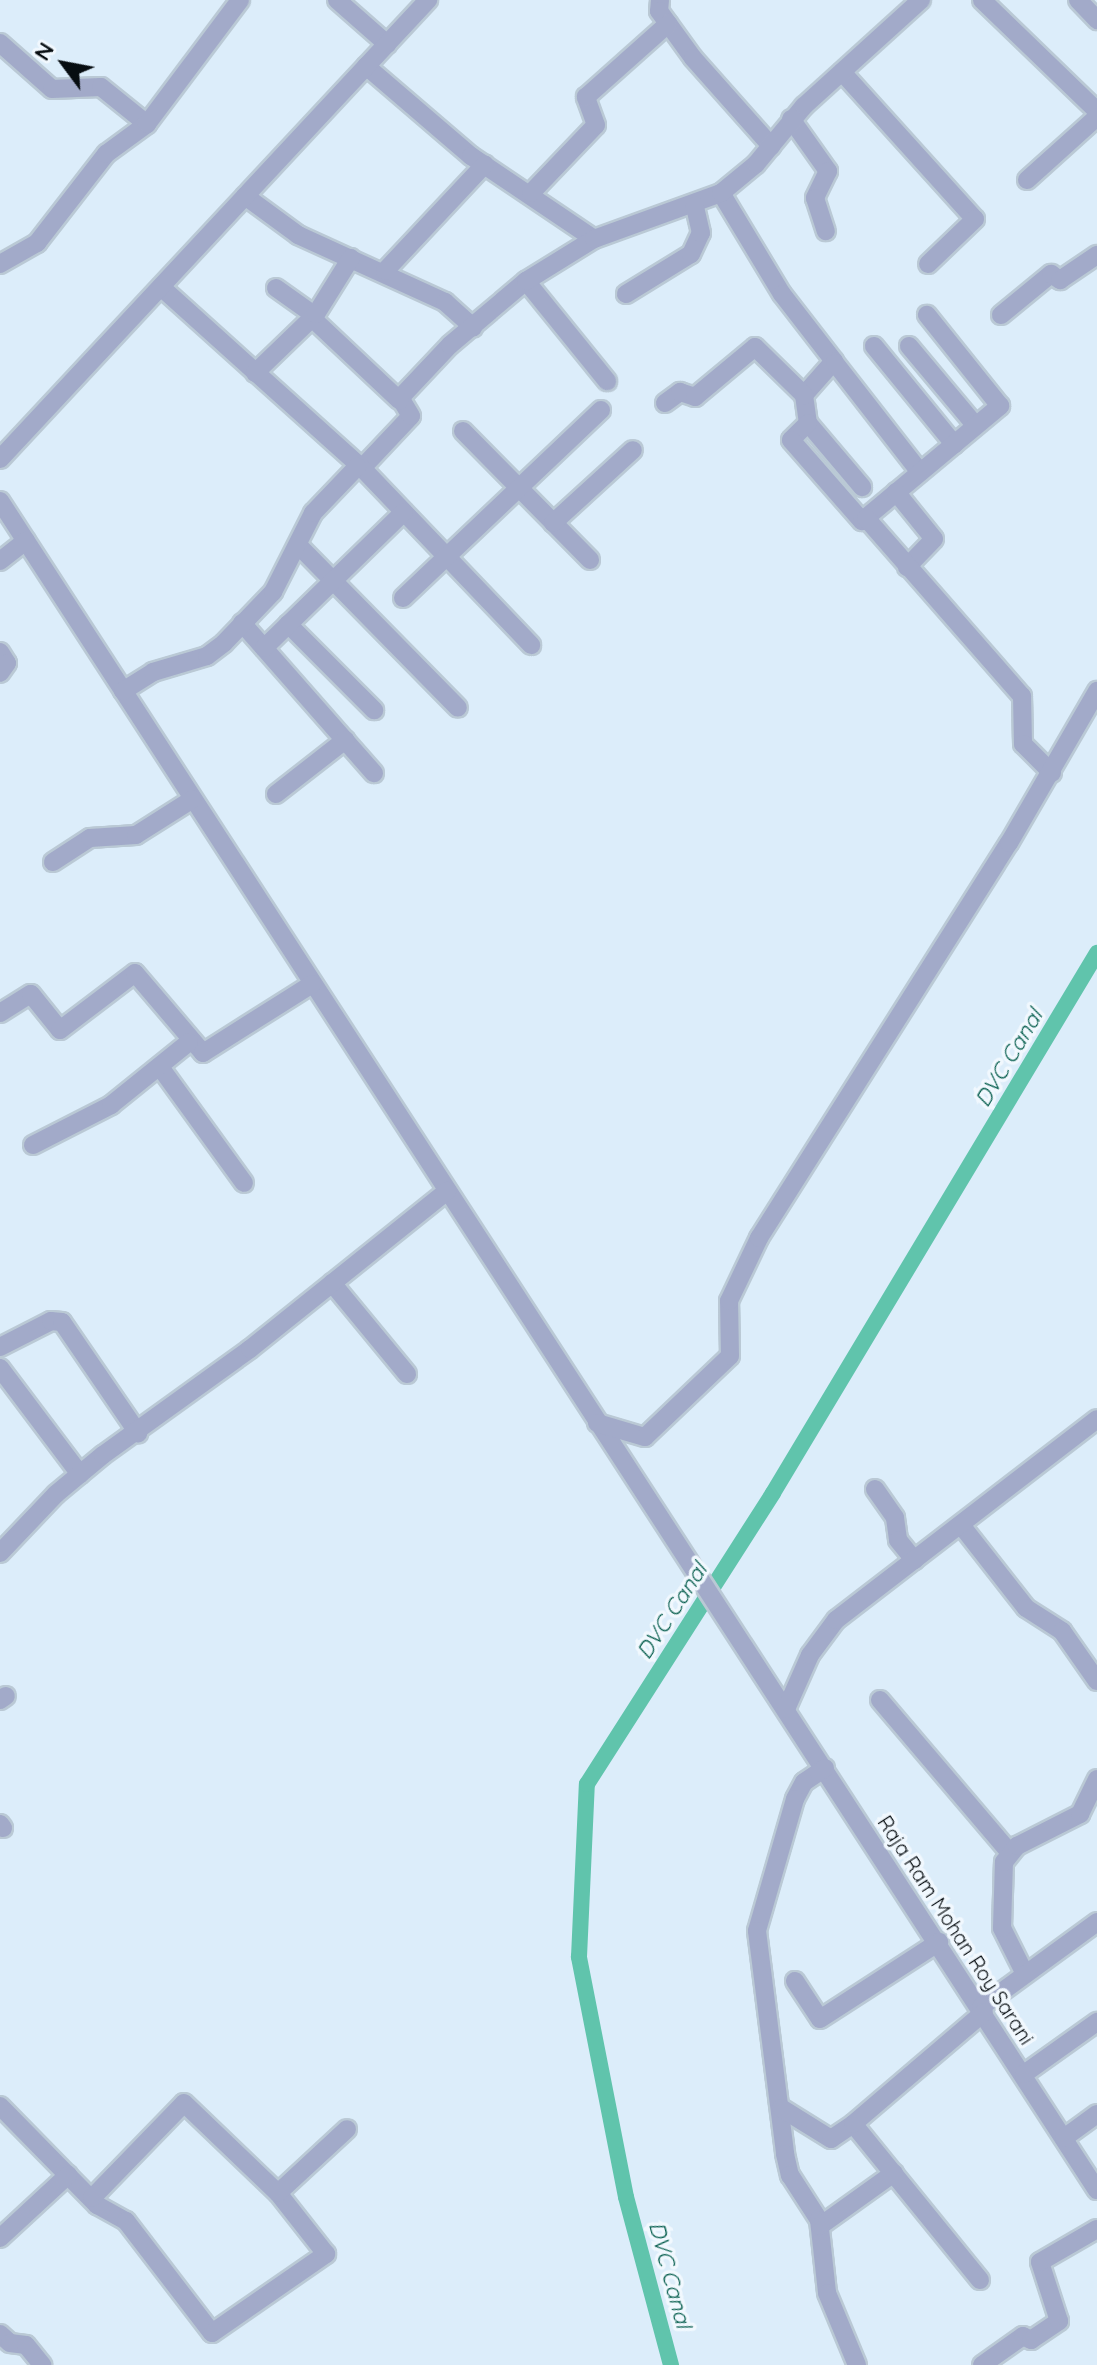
<!DOCTYPE html>
<style>
body{margin:0}
#map{position:relative;width:1097px;height:2365px;overflow:hidden;background:#dcedfa;font-family:Quicksand,sans-serif}
div>[style]{position:absolute}
[style*='--x']{left:calc(var(--x)*1px);top:calc(var(--y)*1px);width:calc(var(--w)*1px);rotate:calc(var(--a)*1deg)}
.canal>*{height:16px;margin:-8px;padding:0 8px;transform-origin:8px;border-radius:8px;background:#60c4ac}
.roads{filter:drop-shadow(2px 0 #bac9d5) drop-shadow(-2px 0 #bac9d5) drop-shadow(0 2px #bac9d5) drop-shadow(0 -2px #bac9d5)}
.minor>*{height:18px;margin:-9px;padding:0 9px;transform-origin:9px;border-radius:9px;background:#a2aac9}
span{translate:-50% -50%;white-space:nowrap;text-align:center;line-height:1.15;-webkit-text-stroke:7px #f1f8fe;paint-order:stroke}
.street-label{font-size:20px;color:#070d11}
.water-label{font-size:22px;color:#085f4f;font-style:italic}
.north{position:absolute;left:24px;top:24px;width:80px;height:80px;-webkit-text-stroke:6px #f1f8fe;paint-order:stroke;rotate:302deg;font-size:22px;font-weight:700;line-height:32px;text-align:center;color:#070d11}
.north::after{content:'';display:block;margin:auto;width:28px;height:36px;background:#070d11;clip-path:polygon(50% 0,100% 100%,50% 72%,0 100%)}
</style>
<div id="map">
<div class="canal">
<div style="--x:671;--y:2365;--w:174;--a:-105"></div>
<div style="--x:626;--y:2197;--w:245;--a:-101.1"></div>
<div style="--x:579;--y:1957;--w:173;--a:-87.4"></div>
<div style="--x:587;--y:1784;--w:345;--a:-57.4"></div>
<div style="--x:773;--y:1493;--w:630;--a:-59.04"></div>
</div>
<div class="roads">
<div class="minor">
<div style="--x:337;--y:0;--w:67;--a:41.3"></div>
<div style="--x:660;--y:0;--w:11;--a:95"></div>
<div style="--x:659;--y:11;--w:58;--a:54.1"></div>
<div style="--x:693;--y:58;--w:118;--a:48.4"></div>
<div style="--x:982;--y:0;--w:160;--a:44"></div>
<div style="--x:1078;--y:0;--w:28;--a:46"></div>
<div style="--x:0;--y:43;--w:69;--a:41.5"></div>
<div style="--x:52;--y:89;--w:49;--a:-2.3"></div>
<div style="--x:101;--y:87;--w:59;--a:38.8"></div>
<div style="--x:366;--y:66;--w:138;--a:40.6"></div>
<div style="--x:471;--y:156;--w:148;--a:34"></div>
<div style="--x:842;--y:72;--w:198;--a:47.9"></div>
<div style="--x:975;--y:219;--w:65;--a:136.2"></div>
<div style="--x:791;--y:119;--w:64;--a:54.6"></div>
<div style="--x:828;--y:171;--w:30;--a:116"></div>
<div style="--x:815;--y:198;--w:35;--a:72"></div>
<div style="--x:1027;--y:180;--w:94;--a:-42"></div>
<div style="--x:531;--y:193;--w:94;--a:-46.3"></div>
<div style="--x:596;--y:125;--w:30;--a:-110"></div>
<div style="--x:586;--y:97;--w:110;--a:-41.7"></div>
<div style="--x:721;--y:193;--w:118;--a:58.9"></div>
<div style="--x:782;--y:294;--w:85;--a:52.2"></div>
<div style="--x:834;--y:361;--w:45;--a:131.4"></div>
<div style="--x:804;--y:395;--w:28;--a:82"></div>
<div style="--x:808;--y:423;--w:84;--a:49.8"></div>
<div style="--x:245;--y:196;--w:66;--a:36.3"></div>
<div style="--x:298;--y:235;--w:162;--a:24.5"></div>
<div style="--x:445;--y:302;--w:38;--a:42"></div>
<div style="--x:0;--y:264;--w:43;--a:-29.6"></div>
<div style="--x:37;--y:243;--w:113;--a:-52.2"></div>
<div style="--x:106;--y:154;--w:51;--a:-36.2"></div>
<div style="--x:147;--y:124;--w:155;--a:-53.1"></div>
<div style="--x:385;--y:271;--w:146;--a:-46.9"></div>
<div style="--x:526;--y:281;--w:129;--a:51"></div>
<div style="--x:161;--y:287;--w:270;--a:42"></div>
<div style="--x:362;--y:468;--w:71;--a:-46.7"></div>
<div style="--x:411;--y:416;--w:21;--a:-121"></div>
<div style="--x:400;--y:398;--w:73;--a:-46.7"></div>
<div style="--x:450;--y:345;--w:99;--a:-40.1"></div>
<div style="--x:526;--y:281;--w:80;--a:-31.7"></div>
<div style="--x:594;--y:239;--w:135;--a:-19.9"></div>
<div style="--x:721;--y:193;--w:45;--a:-39.6"></div>
<div style="--x:756;--y:164;--w:75;--a:-50.4"></div>
<div style="--x:804;--y:106;--w:158;--a:-42.2"></div>
<div style="--x:276;--y:288;--w:47;--a:35.4"></div>
<div style="--x:626;--y:294;--w:76;--a:-31.6"></div>
<div style="--x:691;--y:254;--w:23;--a:-65"></div>
<div style="--x:701;--y:233;--w:28;--a:-103"></div>
<div style="--x:1001;--y:315;--w:65;--a:-39.4"></div>
<div style="--x:1051;--y:274;--w:11;--a:34"></div>
<div style="--x:1060;--y:280;--w:45;--a:-34"></div>
<div style="--x:312;--y:318;--w:120;--a:43.3"></div>
<div style="--x:874;--y:346;--w:127;--a:50.8"></div>
<div style="--x:909;--y:346;--w:103;--a:50.1"></div>
<div style="--x:835;--y:363;--w:138;--a:52.1"></div>
<div style="--x:255;--y:373;--w:85;--a:-44"></div>
<div style="--x:316;--y:314;--w:66;--a:-58"></div>
<div style="--x:665;--y:403;--w:19;--a:-36"></div>
<div style="--x:680;--y:392;--w:16;--a:18"></div>
<div style="--x:695;--y:397;--w:78;--a:-39.8"></div>
<div style="--x:755;--y:347;--w:69;--a:44.4"></div>
<div style="--x:808;--y:423;--w:24;--a:135"></div>
<div style="--x:791;--y:440;--w:108;--a:48.8"></div>
<div style="--x:862;--y:521;--w:180;--a:-39.8"></div>
<div style="--x:1000;--y:406;--w:117;--a:-128.7"></div>
<div style="--x:463;--y:431;--w:181;--a:45.4"></div>
<div style="--x:0;--y:459;--w:628;--a:-47"></div>
<div style="--x:362;--y:468;--w:245;--a:46.3"></div>
<div style="--x:896;--y:492;--w:60;--a:51"></div>
<div style="--x:934;--y:539;--w:39;--a:134"></div>
<div style="--x:0;--y:501;--w:2014;--a:57"></div>
<div style="--x:866;--y:518;--w:237;--a:48.8"></div>
<div style="--x:1022;--y:696;--w:48;--a:88.8"></div>
<div style="--x:1023;--y:744;--w:41;--a:45"></div>
<div style="--x:553;--y:523;--w:108;--a:-42.4"></div>
<div style="--x:298;--y:545;--w:228;--a:45.5"></div>
<div style="--x:0;--y:561;--w:33;--a:-38"></div>
<div style="--x:403;--y:598;--w:273;--a:-43.5"></div>
<div style="--x:242;--y:623;--w:200;--a:48.7"></div>
<div style="--x:288;--y:624;--w:122;--a:45"></div>
<div style="--x:264;--y:648;--w:195;--a:-44.2"></div>
<div style="--x:0;--y:652;--w:13;--a:58"></div>
<div style="--x:7;--y:663;--w:12;--a:125"></div>
<div style="--x:123;--y:691;--w:36;--a:-32"></div>
<div style="--x:153;--y:672;--w:56;--a:-16.5"></div>
<div style="--x:207;--y:656;--w:21;--a:-37"></div>
<div style="--x:224;--y:643;--w:71;--a:-46.1"></div>
<div style="--x:273;--y:592;--w:89;--a:-63.1"></div>
<div style="--x:313;--y:513;--w:64;--a:-46.3"></div>
<div style="--x:276;--y:794;--w:88;--a:-38"></div>
<div style="--x:53;--y:862;--w:44;--a:-33"></div>
<div style="--x:90;--y:838;--w:46;--a:-3.7"></div>
<div style="--x:136;--y:835;--w:67;--a:-32.3"></div>
<div style="--x:0;--y:1013;--w:36;--a:-32"></div>
<div style="--x:31;--y:994;--w:46;--a:51.1"></div>
<div style="--x:60;--y:1030;--w:94;--a:-37.2"></div>
<div style="--x:135;--y:973;--w:105;--a:49.6"></div>
<div style="--x:203;--y:1053;--w:129;--a:-32.3"></div>
<div style="--x:160;--y:1067;--w:143;--a:54.1"></div>
<div style="--x:33;--y:1145;--w:88;--a:-27.1"></div>
<div style="--x:111;--y:1105;--w:100;--a:-38.9"></div>
<div style="--x:332;--y:1283;--w:118;--a:50.5"></div>
<div style="--x:0;--y:1347;--w:57;--a:-27"></div>
<div style="--x:51;--y:1321;--w:11;--a:5"></div>
<div style="--x:62;--y:1322;--w:135;--a:55.6"></div>
<div style="--x:0;--y:1368;--w:133;--a:53"></div>
<div style="--x:597;--y:1423;--w:50;--a:16.3"></div>
<div style="--x:645;--y:1437;--w:117;--a:-43.6"></div>
<div style="--x:730;--y:1356;--w:55;--a:-91"></div>
<div style="--x:729;--y:1301;--w:70;--a:-64.5"></div>
<div style="--x:759;--y:1238;--w:467;--a:-57.7"></div>
<div style="--x:1009;--y:843;--w:176;--a:-59.9"></div>
<div style="--x:875;--y:1489;--w:35;--a:55"></div>
<div style="--x:895;--y:1518;--w:22;--a:82"></div>
<div style="--x:898;--y:1540;--w:26;--a:51"></div>
<div style="--x:961;--y:1525;--w:105;--a:51.9"></div>
<div style="--x:1026;--y:1608;--w:43;--a:32.6"></div>
<div style="--x:1062;--y:1631;--w:61;--a:55"></div>
<div style="--x:0;--y:1553;--w:81;--a:-46.5"></div>
<div style="--x:56;--y:1494;--w:61;--a:-39.7"></div>
<div style="--x:103;--y:1455;--w:181;--a:-35.8"></div>
<div style="--x:250;--y:1349;--w:253;--a:-38.7"></div>
<div style="--x:0;--y:1700;--w:7;--a:-34"></div>
<div style="--x:880;--y:1700;--w:201;--a:49.6"></div>
<div style="--x:786;--y:1709;--w:59;--a:-66"></div>
<div style="--x:810;--y:1655;--w:44;--a:-53.4"></div>
<div style="--x:836;--y:1620;--w:329;--a:-37.6"></div>
<div style="--x:825;--y:1768;--w:25;--a:146"></div>
<div style="--x:804;--y:1782;--w:19;--a:118"></div>
<div style="--x:795;--y:1799;--w:137;--a:106.1"></div>
<div style="--x:757;--y:1931;--w:225;--a:82.8"></div>
<div style="--x:785;--y:2154;--w:22;--a:77"></div>
<div style="--x:790;--y:2175;--w:54;--a:57.2"></div>
<div style="--x:819;--y:2220;--w:73;--a:83.7"></div>
<div style="--x:827;--y:2293;--w:78;--a:67.4"></div>
<div style="--x:0;--y:1824;--w:5;--a:53"></div>
<div style="--x:1025;--y:1974;--w:51;--a:-116.6"></div>
<div style="--x:1002;--y:1928;--w:66;--a:-88.3"></div>
<div style="--x:1004;--y:1862;--w:21;--a:-51"></div>
<div style="--x:1017;--y:1846;--w:71;--a:-26.9"></div>
<div style="--x:1080;--y:1814;--w:39;--a:-64"></div>
<div style="--x:795;--y:1981;--w:45;--a:56.7"></div>
<div style="--x:820;--y:2019;--w:142;--a:-32.9"></div>
<div style="--x:981;--y:2007;--w:144;--a:-36.2"></div>
<div style="--x:1024;--y:2074;--w:90;--a:-35.5"></div>
<div style="--x:0;--y:2106;--w:139;--a:45.6"></div>
<div style="--x:97;--y:2205;--w:33;--a:29"></div>
<div style="--x:126;--y:2221;--w:141;--a:52.5"></div>
<div style="--x:212;--y:2333;--w:139;--a:-34.7"></div>
<div style="--x:326;--y:2254;--w:78;--a:-128.2"></div>
<div style="--x:781;--y:2108;--w:59;--a:31.8"></div>
<div style="--x:831;--y:2139;--w:27;--a:-34"></div>
<div style="--x:1064;--y:2138;--w:41;--a:-36"></div>
<div style="--x:92;--y:2198;--w:132;--a:-45.9"></div>
<div style="--x:184;--y:2103;--w:130;--a:43.8"></div>
<div style="--x:278;--y:2193;--w:94;--a:-42.8"></div>
<div style="--x:820;--y:2226;--w:91;--a:-35.6"></div>
<div style="--x:0;--y:2238;--w:93;--a:-42.8"></div>
<div style="--x:980;--y:2280;--w:201;--a:-129.1"></div>
<div style="--x:853;--y:2124;--w:172;--a:-40.5"></div>
<div style="--x:0;--y:2334;--w:13;--a:42"></div>
<div style="--x:10;--y:2343;--w:16;--a:7"></div>
<div style="--x:26;--y:2345;--w:26;--a:51"></div>
<div style="--x:982;--y:2365;--w:50;--a:-35.3"></div>
<div style="--x:1023;--y:2336;--w:9;--a:27"></div>
<div style="--x:1031;--y:2340;--w:34;--a:-34"></div>
<div style="--x:1059;--y:2321;--w:62;--a:-107.9"></div>
<div style="--x:1040;--y:2262;--w:66;--a:-30.1"></div>
</div>
</div>
<div class="street-label">
<span style="left:956px;top:1930px;rotate:57deg">Raja Ram Mohan Roy Sarani</span>
</div>
<div class="water-label">
<span style="left:1009px;top:1058px;rotate:-59deg">DVC Canal</span>
<span style="left:672px;top:1611px;rotate:-57deg">DVC Canal</span>
<span style="left:670px;top:2275px;rotate:75deg">DVC Canal</span>
</div>
<div class="north">N</div>
</div>
